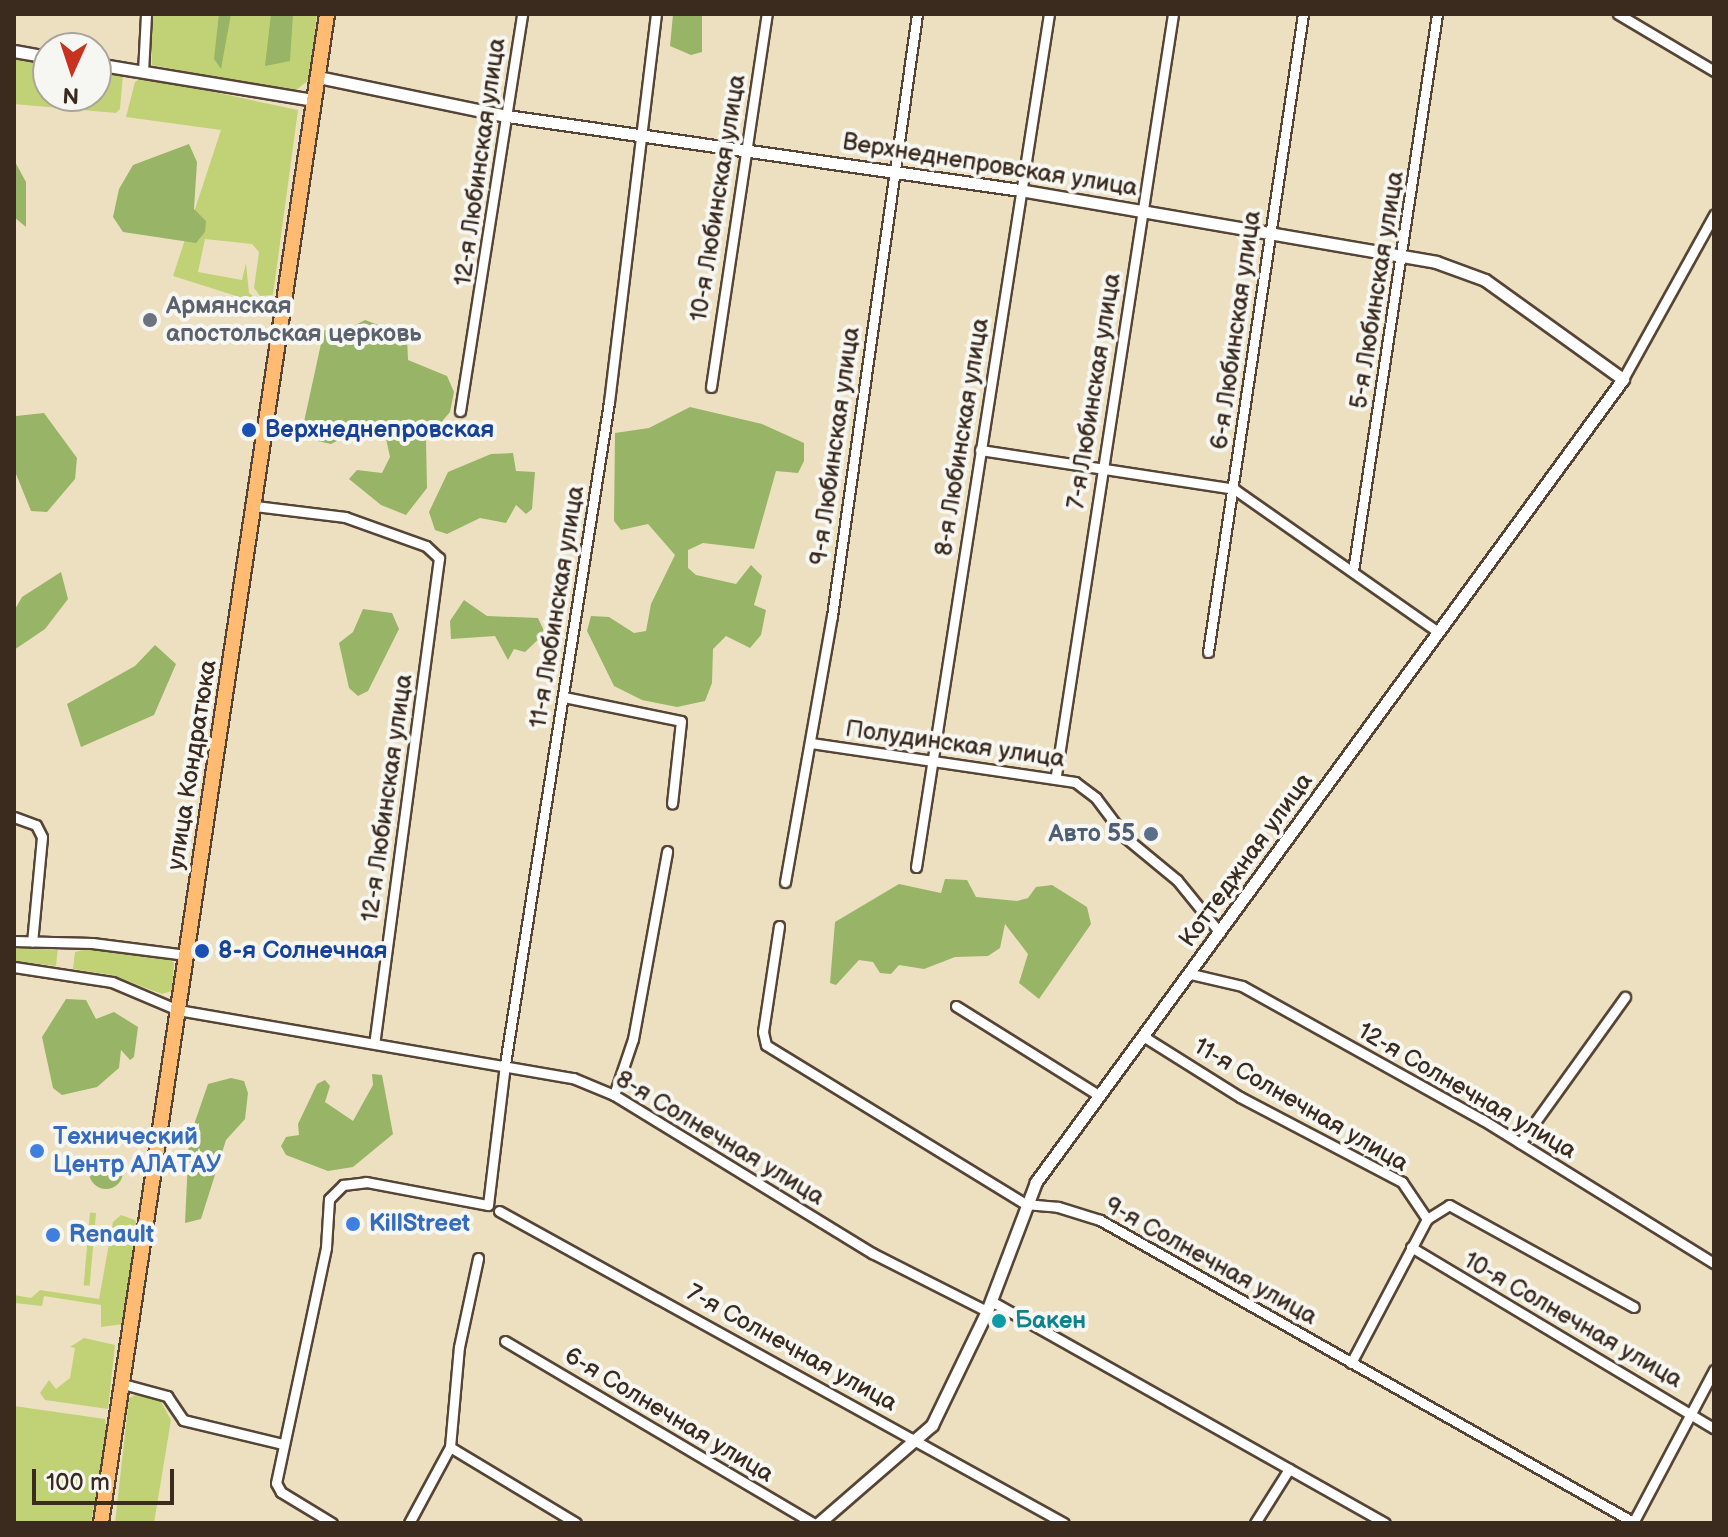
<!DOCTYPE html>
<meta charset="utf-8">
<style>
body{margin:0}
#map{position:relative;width:1728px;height:1537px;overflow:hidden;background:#ede0c1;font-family:"Balsamiq Sans",sans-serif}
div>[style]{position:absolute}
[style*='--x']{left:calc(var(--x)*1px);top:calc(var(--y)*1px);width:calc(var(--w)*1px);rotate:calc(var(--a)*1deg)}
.green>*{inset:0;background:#c0d275;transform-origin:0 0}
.forest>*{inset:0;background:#98b466}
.round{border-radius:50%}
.roads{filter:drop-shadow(2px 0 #564536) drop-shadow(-2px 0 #564536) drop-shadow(0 2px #564536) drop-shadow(0 -2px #564536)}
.minor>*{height:9px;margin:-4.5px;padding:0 4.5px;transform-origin:4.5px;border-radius:4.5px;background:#fff}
.tertiary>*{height:11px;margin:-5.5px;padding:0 5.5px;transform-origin:5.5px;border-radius:5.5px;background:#fff}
.primary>*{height:14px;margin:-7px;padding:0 7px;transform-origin:7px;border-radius:7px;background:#ffbb71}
.dots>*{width:22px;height:22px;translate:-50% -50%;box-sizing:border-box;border:4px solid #f6f6f2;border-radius:50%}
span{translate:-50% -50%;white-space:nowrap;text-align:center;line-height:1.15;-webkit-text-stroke:8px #f6f6f2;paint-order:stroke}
.street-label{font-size:24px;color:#3b2a1e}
.worship-label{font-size:24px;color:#5b616d;font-weight:700}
.left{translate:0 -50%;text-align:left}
.transit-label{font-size:24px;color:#164399;font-weight:700}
.service-label{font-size:24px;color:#4e5e75;font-weight:700}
.right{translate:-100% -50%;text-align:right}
.shop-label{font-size:24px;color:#366cbe;font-weight:700}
.culture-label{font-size:24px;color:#0d838f;font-weight:700}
.frame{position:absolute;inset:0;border:16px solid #3b2a1e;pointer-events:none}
.north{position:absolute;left:32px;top:32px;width:80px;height:80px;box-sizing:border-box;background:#f6f6f2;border:2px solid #aba49d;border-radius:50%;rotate:183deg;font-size:22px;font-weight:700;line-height:32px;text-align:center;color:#3b2a1e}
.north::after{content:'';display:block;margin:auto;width:28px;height:36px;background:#c8321e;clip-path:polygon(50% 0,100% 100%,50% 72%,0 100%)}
.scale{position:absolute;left:32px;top:1469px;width:142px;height:36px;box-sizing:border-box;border:4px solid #3b2a1e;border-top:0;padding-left:10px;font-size:24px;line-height:28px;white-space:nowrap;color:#3b2a1e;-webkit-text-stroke:6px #f6f6f2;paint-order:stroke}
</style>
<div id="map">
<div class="green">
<div style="clip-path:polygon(150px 14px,317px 14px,310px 79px,295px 91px,285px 91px,152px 65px)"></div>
<div style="clip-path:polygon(14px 56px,48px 61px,48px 96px,96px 96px,96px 70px,123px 74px,120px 109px,116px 113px,14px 104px)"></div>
<div style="clip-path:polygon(143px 77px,298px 110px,273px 295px,260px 296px,254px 288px,259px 252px,252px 244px,205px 239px,198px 272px,242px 280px,246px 263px,249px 293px,265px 305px,173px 276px,221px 130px,126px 117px,135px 82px)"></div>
<div style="clip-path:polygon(14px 945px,58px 948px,56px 966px,14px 961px)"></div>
<div style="clip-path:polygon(91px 948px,164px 956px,174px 963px,172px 991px,162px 994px,112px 975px,73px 969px,75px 952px)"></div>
<div style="left:96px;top:1213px;width:73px;height:6px;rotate:95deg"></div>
<div style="clip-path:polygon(121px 1215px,135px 1220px,138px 1227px,123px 1324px,101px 1327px,101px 1305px,44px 1296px,42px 1306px,14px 1303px,14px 1295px,31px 1298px,40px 1290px,99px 1299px,113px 1222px)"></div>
<div style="clip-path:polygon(84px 1338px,115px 1345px,108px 1409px,45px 1400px,40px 1393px,49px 1380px,56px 1389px,70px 1378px,75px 1348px,70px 1347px)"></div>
<div style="clip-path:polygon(140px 1393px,160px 1400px,171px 1420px,154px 1523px,115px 1523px,129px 1398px)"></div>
<div style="clip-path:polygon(14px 1406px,105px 1419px,107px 1430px,91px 1523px,14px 1523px)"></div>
</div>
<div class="forest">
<div style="clip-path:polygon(219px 14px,231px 14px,221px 69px,214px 59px)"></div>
<div style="clip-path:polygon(271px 14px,293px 14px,290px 61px,265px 66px)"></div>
<div style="clip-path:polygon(673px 14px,702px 14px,702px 52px,691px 55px,670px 46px)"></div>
<div style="clip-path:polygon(189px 144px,197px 162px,194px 209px,206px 221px,205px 232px,196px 243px,123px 232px,113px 217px,119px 189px,133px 165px)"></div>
<div style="clip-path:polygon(14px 160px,26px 182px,26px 227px,14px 217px)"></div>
<div style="clip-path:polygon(365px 320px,407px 336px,408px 360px,447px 376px,454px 392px,450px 412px,426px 440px,427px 488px,406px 515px,381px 505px,349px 479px,357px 470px,382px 473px,390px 457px,385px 434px,368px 425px,331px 444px,309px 439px,302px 431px,324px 330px,344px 331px)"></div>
<div style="clip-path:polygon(690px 407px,762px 424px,804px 443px,804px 461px,798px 473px,776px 471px,754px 549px,703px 543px,688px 550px,688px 568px,696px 575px,736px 584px,751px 565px,762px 576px,754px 605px,766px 610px,761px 635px,750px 648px,726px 636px,713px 649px,712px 683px,705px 701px,677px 707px,642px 700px,614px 686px,587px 631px,591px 616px,609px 617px,634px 633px,646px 631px,651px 604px,675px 555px,648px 524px,621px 530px,614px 521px,615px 433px,649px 428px)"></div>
<div style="clip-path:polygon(44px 413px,77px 458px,75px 479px,47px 512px,31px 511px,14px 469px,16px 416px)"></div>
<div style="clip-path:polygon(513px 453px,516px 471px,535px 472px,532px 509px,526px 514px,516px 505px,506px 523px,480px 518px,447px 534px,435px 530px,429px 512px,448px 472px,491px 454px)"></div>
<div style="clip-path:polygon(61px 572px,68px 599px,45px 629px,14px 650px,14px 611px,22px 597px)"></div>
<div style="clip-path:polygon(464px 600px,487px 616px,538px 618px,545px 633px,525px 652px,514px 649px,508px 660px,495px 636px,451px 639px,450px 621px)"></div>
<div style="clip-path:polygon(363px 609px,392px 613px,399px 629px,368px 691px,358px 696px,349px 688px,339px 643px,353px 632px)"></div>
<div style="clip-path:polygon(155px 645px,176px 664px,154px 715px,81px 747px,67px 704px,135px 666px)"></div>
<div style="clip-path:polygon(945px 879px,967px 880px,976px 897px,1017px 901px,1028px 898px,1036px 887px,1052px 885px,1087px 907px,1091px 924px,1039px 999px,1019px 983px,1028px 954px,1005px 924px,1000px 948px,988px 956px,955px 957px,924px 969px,899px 965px,891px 974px,880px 973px,873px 962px,859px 960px,836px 985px,830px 983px,835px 922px,899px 884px,941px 893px)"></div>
<div style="clip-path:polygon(66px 999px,86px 1000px,96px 1019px,114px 1012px,138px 1027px,134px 1057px,130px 1060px,121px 1050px,119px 1068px,97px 1087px,62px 1095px,53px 1088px,42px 1037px)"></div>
<div style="clip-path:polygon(372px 1074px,382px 1075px,393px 1134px,353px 1167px,328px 1171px,286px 1155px,281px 1146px,286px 1137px,299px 1135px,298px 1124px,317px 1084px,325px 1080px,330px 1086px,325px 1102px,353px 1121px,373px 1085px)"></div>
<div style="clip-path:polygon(231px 1078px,244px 1081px,248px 1093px,245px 1119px,226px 1140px,201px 1219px,185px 1223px,189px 1139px,208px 1084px)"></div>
<div class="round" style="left:89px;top:1155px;width:34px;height:34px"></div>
</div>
<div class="roads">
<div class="minor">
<div style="--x:1618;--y:14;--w:112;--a:30.7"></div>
<div style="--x:143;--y:72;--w:58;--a:-87"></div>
<div style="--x:1623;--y:379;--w:188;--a:-61"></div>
<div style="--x:711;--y:387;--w:377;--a:-81.5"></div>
<div style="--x:460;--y:411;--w:402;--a:-81.1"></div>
<div style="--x:980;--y:450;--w:257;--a:8.7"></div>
<div style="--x:1234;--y:489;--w:248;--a:35"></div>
<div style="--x:255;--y:506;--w:91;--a:7"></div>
<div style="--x:345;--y:517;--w:86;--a:19.7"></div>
<div style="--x:426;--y:546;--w:18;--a:43"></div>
<div style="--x:439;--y:558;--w:488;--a:97.6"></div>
<div style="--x:1353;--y:571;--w:563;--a:-81.42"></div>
<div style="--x:1208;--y:652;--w:645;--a:-81.53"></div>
<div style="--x:564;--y:697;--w:119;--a:11.6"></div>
<div style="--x:681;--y:721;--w:83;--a:96.2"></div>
<div style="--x:811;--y:743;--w:267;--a:8.4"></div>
<div style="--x:1075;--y:782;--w:26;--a:37"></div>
<div style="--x:1096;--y:798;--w:50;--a:53.1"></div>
<div style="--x:1126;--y:838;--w:66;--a:39.5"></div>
<div style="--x:1177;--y:880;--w:68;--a:50.9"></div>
<div style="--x:1056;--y:775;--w:770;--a:-81.26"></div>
<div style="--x:14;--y:817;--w:23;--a:20"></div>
<div style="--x:36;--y:825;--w:13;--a:63"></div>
<div style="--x:42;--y:837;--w:105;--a:95.4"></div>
<div style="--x:916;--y:867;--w:863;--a:-81.14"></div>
<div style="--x:785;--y:882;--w:270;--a:-80"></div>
<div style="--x:832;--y:616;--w:608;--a:-81.96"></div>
<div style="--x:779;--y:926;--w:107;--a:98.6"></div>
<div style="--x:763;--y:1032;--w:13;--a:77"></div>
<div style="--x:766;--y:1045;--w:304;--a:31.5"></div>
<div style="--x:1025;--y:1204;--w:33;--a:5"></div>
<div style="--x:1058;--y:1207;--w:44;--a:17.2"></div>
<div style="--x:1100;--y:1220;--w:615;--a:29.53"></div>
<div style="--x:14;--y:941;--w:78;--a:1.5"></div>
<div style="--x:92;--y:943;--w:95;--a:7.3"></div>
<div style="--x:14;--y:967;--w:99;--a:8.7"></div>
<div style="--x:112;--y:982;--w:72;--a:23"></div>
<div style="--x:178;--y:1010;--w:401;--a:9.8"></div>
<div style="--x:573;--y:1078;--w:44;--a:22.5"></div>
<div style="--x:614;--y:1095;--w:303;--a:31.5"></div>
<div style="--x:872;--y:1253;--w:129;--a:26.8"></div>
<div style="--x:1191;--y:974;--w:52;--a:13.2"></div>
<div style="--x:1242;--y:986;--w:276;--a:29.1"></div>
<div style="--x:1483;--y:1120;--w:272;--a:31.8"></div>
<div style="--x:956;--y:1006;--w:170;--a:32"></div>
<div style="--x:1146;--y:1038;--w:111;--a:32.1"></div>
<div style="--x:1240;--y:1097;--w:183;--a:27.7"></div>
<div style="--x:1402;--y:1182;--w:45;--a:56"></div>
<div style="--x:1427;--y:1219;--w:26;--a:-32"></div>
<div style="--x:1449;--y:1205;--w:211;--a:28.9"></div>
<div style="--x:614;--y:1095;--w:59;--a:-71.3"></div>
<div style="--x:633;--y:1039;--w:191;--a:-79.7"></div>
<div style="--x:1520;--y:1143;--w:180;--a:-54.3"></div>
<div style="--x:499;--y:1211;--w:645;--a:28.91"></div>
<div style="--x:1411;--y:1247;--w:353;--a:30.9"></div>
<div style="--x:991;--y:1301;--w:452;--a:29.4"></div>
<div style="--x:505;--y:1341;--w:358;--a:30.6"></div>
<div style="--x:1351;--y:1363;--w:163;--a:-62.2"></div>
<div style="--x:123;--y:1384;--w:46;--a:15.3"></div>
<div style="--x:167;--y:1396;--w:29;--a:56"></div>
<div style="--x:183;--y:1420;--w:103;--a:13.5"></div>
<div style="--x:450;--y:1447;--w:147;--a:31.1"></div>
<div style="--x:332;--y:1523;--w:60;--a:-148.7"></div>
<div style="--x:281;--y:1492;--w:10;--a:-119"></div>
<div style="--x:276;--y:1483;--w:241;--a:-78"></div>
<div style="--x:326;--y:1247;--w:48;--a:-86.4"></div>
<div style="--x:329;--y:1199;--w:20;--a:-45"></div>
<div style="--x:343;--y:1185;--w:23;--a:-7"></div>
<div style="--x:366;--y:1182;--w:124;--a:10.7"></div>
<div style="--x:488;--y:1205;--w:142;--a:-83.1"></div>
<div style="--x:505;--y:1064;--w:670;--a:-81.07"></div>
<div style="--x:609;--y:402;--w:391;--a:-83.1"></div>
<div style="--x:409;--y:1523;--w:86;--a:-61.7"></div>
<div style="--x:450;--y:1447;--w:100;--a:-84.9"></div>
<div style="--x:459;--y:1347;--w:91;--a:-77.9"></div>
<div style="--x:1255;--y:1523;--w:64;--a:-57.8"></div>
<div style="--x:1633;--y:1523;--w:173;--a:-62.1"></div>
</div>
<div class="tertiary">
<div style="--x:14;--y:51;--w:35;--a:10"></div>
<div style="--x:96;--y:64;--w:221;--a:9.4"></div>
<div style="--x:318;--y:77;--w:193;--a:11.7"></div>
<div style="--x:507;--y:116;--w:518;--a:8.21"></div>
<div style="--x:1020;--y:190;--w:422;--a:9.8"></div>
<div style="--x:1436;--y:262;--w:52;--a:20.2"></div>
<div style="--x:1485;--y:280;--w:170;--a:35.7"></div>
<div style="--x:1623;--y:379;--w:995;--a:126.17"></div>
<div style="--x:1036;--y:1182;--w:138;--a:110.8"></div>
<div style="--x:987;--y:1311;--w:127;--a:115.8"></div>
<div style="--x:932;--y:1425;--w:150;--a:139.1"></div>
</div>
<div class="primary">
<div style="--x:101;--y:1523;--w:1526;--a:-81.48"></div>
</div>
</div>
<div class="dots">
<div style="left:150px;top:320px;background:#6b7280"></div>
<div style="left:249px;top:430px;background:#1a4fb4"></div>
<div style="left:1151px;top:834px;background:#5c6f8a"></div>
<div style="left:202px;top:951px;background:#1a4fb4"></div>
<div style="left:37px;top:1151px;background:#3f7fe0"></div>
<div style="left:353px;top:1224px;background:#3f7fe0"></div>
<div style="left:53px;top:1235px;background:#3f7fe0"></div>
<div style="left:999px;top:1321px;background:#0f9aa8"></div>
</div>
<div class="street-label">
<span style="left:480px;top:162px;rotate:-82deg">12-я Любинская улица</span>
<span style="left:990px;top:165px;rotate:9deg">Верхнеднепровская улица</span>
<span style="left:718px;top:198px;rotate:-81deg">10-я Любинская улица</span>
<span style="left:1377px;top:290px;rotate:-81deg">5-я Любинская улица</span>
<span style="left:1236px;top:330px;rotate:-82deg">6-я Любинская улица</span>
<span style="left:1094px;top:391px;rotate:-81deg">7-я Любинская улица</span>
<span style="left:962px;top:437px;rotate:-81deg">8-я Любинская улица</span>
<span style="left:835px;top:446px;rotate:-82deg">9-я Любинская улица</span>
<span style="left:557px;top:607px;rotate:-81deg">11-я Любинская улица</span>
<span style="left:955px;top:744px;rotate:8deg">Полудинская улица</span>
<span style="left:192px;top:765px;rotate:-81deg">улица Кондратюка</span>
<span style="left:387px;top:798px;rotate:-82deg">12-я Любинская улица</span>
<span style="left:1246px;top:860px;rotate:-54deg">Коттеджная улица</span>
<span style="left:1467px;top:1091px;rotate:30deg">12-я Солнечная улица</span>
<span style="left:1301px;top:1105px;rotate:30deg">11-я Солнечная улица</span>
<span style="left:720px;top:1138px;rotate:31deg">8-я Солнечная улица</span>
<span style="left:1211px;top:1261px;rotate:29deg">9-я Солнечная улица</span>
<span style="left:1573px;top:1320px;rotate:30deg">10-я Солнечная улица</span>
<span style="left:792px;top:1348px;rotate:29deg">7-я Солнечная улица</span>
<span style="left:669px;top:1415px;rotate:31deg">6-я Солнечная улица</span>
</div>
<div class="worship-label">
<span class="left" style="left:166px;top:320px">Армянская<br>апостольская церковь</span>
</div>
<div class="transit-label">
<span class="left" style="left:265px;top:430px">Верхнеднепровская</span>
<span class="left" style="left:218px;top:951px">8-я Солнечная</span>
</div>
<div class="service-label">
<span class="right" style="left:1135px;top:834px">Авто 55</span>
</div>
<div class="shop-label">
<span class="left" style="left:53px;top:1151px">Технический<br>Центр АЛАТАУ</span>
<span class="left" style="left:369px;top:1224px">KillStreet</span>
<span class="left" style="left:69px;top:1235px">Renault</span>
</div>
<div class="culture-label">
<span class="left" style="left:1015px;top:1321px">Бакен</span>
</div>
<div class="frame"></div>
<div class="north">N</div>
<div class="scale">100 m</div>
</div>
